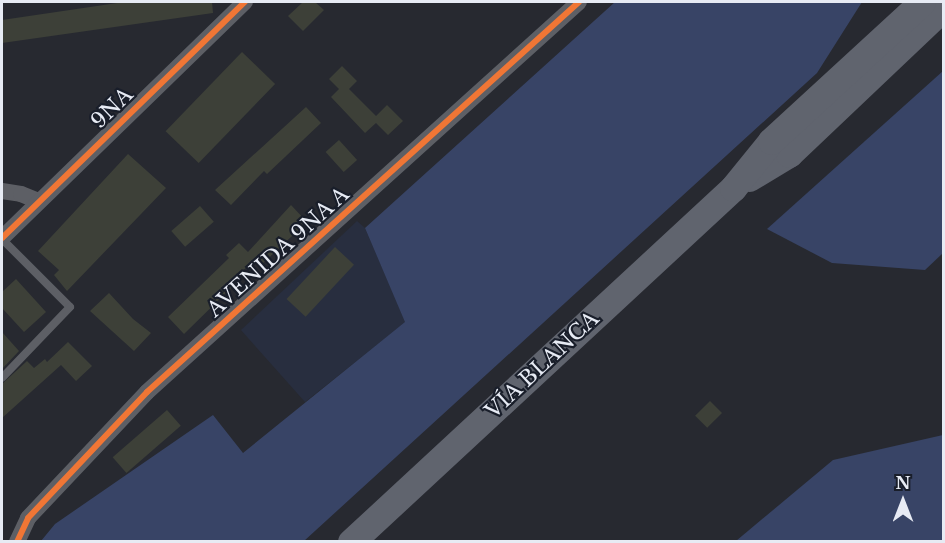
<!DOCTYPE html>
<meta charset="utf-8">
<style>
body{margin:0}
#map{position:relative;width:945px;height:543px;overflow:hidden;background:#272930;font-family:"Libre Baskerville",serif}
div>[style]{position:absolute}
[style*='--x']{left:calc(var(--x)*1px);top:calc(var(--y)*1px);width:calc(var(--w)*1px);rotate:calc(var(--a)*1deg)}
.built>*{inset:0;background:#282e3f}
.green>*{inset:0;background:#384466}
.building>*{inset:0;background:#3d4038;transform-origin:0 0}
.service>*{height:8px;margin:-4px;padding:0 4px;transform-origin:4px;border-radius:4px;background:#5d5f65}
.minor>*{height:16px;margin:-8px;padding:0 8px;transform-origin:8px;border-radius:8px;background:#5d5f65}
.trunk>*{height:27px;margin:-13.5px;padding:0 13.5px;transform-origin:13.5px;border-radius:13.5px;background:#60646e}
.cycleway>*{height:6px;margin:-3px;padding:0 3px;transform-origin:3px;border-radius:3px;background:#f07635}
span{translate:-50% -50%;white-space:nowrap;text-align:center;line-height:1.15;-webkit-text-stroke:4.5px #191e2a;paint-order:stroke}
.street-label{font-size:21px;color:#e7ebf4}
.frame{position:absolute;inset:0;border:3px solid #e7ebf4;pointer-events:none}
.north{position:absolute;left:873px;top:471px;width:60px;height:60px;-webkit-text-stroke:4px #191e2a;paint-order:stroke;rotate:0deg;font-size:16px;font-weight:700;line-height:24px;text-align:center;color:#e7ebf4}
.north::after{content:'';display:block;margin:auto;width:21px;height:27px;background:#e7ebf4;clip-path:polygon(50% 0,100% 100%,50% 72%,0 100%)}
</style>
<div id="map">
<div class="built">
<div style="clip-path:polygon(357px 221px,365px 228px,406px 322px,305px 402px,241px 330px)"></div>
</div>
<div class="green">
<div style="clip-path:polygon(615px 2px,862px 2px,817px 73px,304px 541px,41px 541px,55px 524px,213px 415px,243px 453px,405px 322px,365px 228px)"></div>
<div style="clip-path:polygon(943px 71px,943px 253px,925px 270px,832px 263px,767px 229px)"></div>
<div style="clip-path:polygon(943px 435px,943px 541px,736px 541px,833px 460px)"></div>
</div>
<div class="building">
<div style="clip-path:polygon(124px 2px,212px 2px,213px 13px,2px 43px,2px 20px)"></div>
<div style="clip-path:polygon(303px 2px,315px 2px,324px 10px,303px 31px,288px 16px)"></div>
<div style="left:242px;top:52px;width:46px;height:110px;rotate:44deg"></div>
<div style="clip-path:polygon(342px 66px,357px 81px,349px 89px,376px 116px,387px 105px,403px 121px,388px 135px,376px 123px,365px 133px,331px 97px,339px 89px,329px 79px)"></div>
<div style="clip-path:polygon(306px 107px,321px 123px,267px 174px,264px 171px,231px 205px,215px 190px)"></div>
<div style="left:339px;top:140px;width:27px;height:18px;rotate:48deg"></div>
<div style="clip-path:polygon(128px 154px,166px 188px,67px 291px,54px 275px,59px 270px,38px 251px)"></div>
<div style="clip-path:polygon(291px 205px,307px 222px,259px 267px,253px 261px,232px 281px,235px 284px,184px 334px,168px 317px,229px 258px,226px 255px,239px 243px,248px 252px)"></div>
<div style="left:200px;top:206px;width:21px;height:38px;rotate:49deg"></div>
<div style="left:335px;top:247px;width:26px;height:71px;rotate:43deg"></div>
<div style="clip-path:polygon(16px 279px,46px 312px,24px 332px,2px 308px,2px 292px)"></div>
<div style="clip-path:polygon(109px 293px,133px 319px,151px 333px,134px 351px,90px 311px)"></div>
<div style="clip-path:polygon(2px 332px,19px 351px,2px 369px)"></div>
<div style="clip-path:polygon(68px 342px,92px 366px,76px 381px,61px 365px,2px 418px,2px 384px,27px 361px,34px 368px,45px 359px,47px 362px)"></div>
<div style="left:710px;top:401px;width:17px;height:21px;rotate:45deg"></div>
<div style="left:167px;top:410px;width:21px;height:72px;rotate:49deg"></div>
</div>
<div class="service">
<div style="--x:2;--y:239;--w:96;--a:45"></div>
<div style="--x:70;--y:307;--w:98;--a:133.8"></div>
</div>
<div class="minor">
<div style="--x:2;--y:191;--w:19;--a:9"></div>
<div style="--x:21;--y:194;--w:18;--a:22"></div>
<div style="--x:2;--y:238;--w:339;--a:-44.2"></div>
<div style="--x:17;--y:542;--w:26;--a:-65"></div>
<div style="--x:28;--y:518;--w:173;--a:-46.6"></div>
<div style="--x:147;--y:392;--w:582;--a:-42.08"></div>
</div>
<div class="trunk">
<div style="--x:749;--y:178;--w:47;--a:-31"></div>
<div style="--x:789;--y:154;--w:214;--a:-43.5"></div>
<div style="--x:351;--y:542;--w:521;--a:-42.82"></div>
<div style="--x:733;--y:188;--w:60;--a:-51"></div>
<div style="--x:771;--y:141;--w:205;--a:-42.6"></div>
</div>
<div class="cycleway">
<div style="--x:2;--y:238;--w:339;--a:-44.2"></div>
<div style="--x:17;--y:542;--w:26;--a:-65"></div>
<div style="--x:28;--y:518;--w:173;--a:-46.6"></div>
<div style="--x:147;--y:392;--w:582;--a:-42.08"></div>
</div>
<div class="street-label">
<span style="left:112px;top:108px;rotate:-44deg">9NA</span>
<span style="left:278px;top:252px;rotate:-42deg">AVENIDA 9NA A</span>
<span style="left:542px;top:365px;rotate:-43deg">VÍA BLANCA</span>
</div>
<div class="frame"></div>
<div class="north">N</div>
</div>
